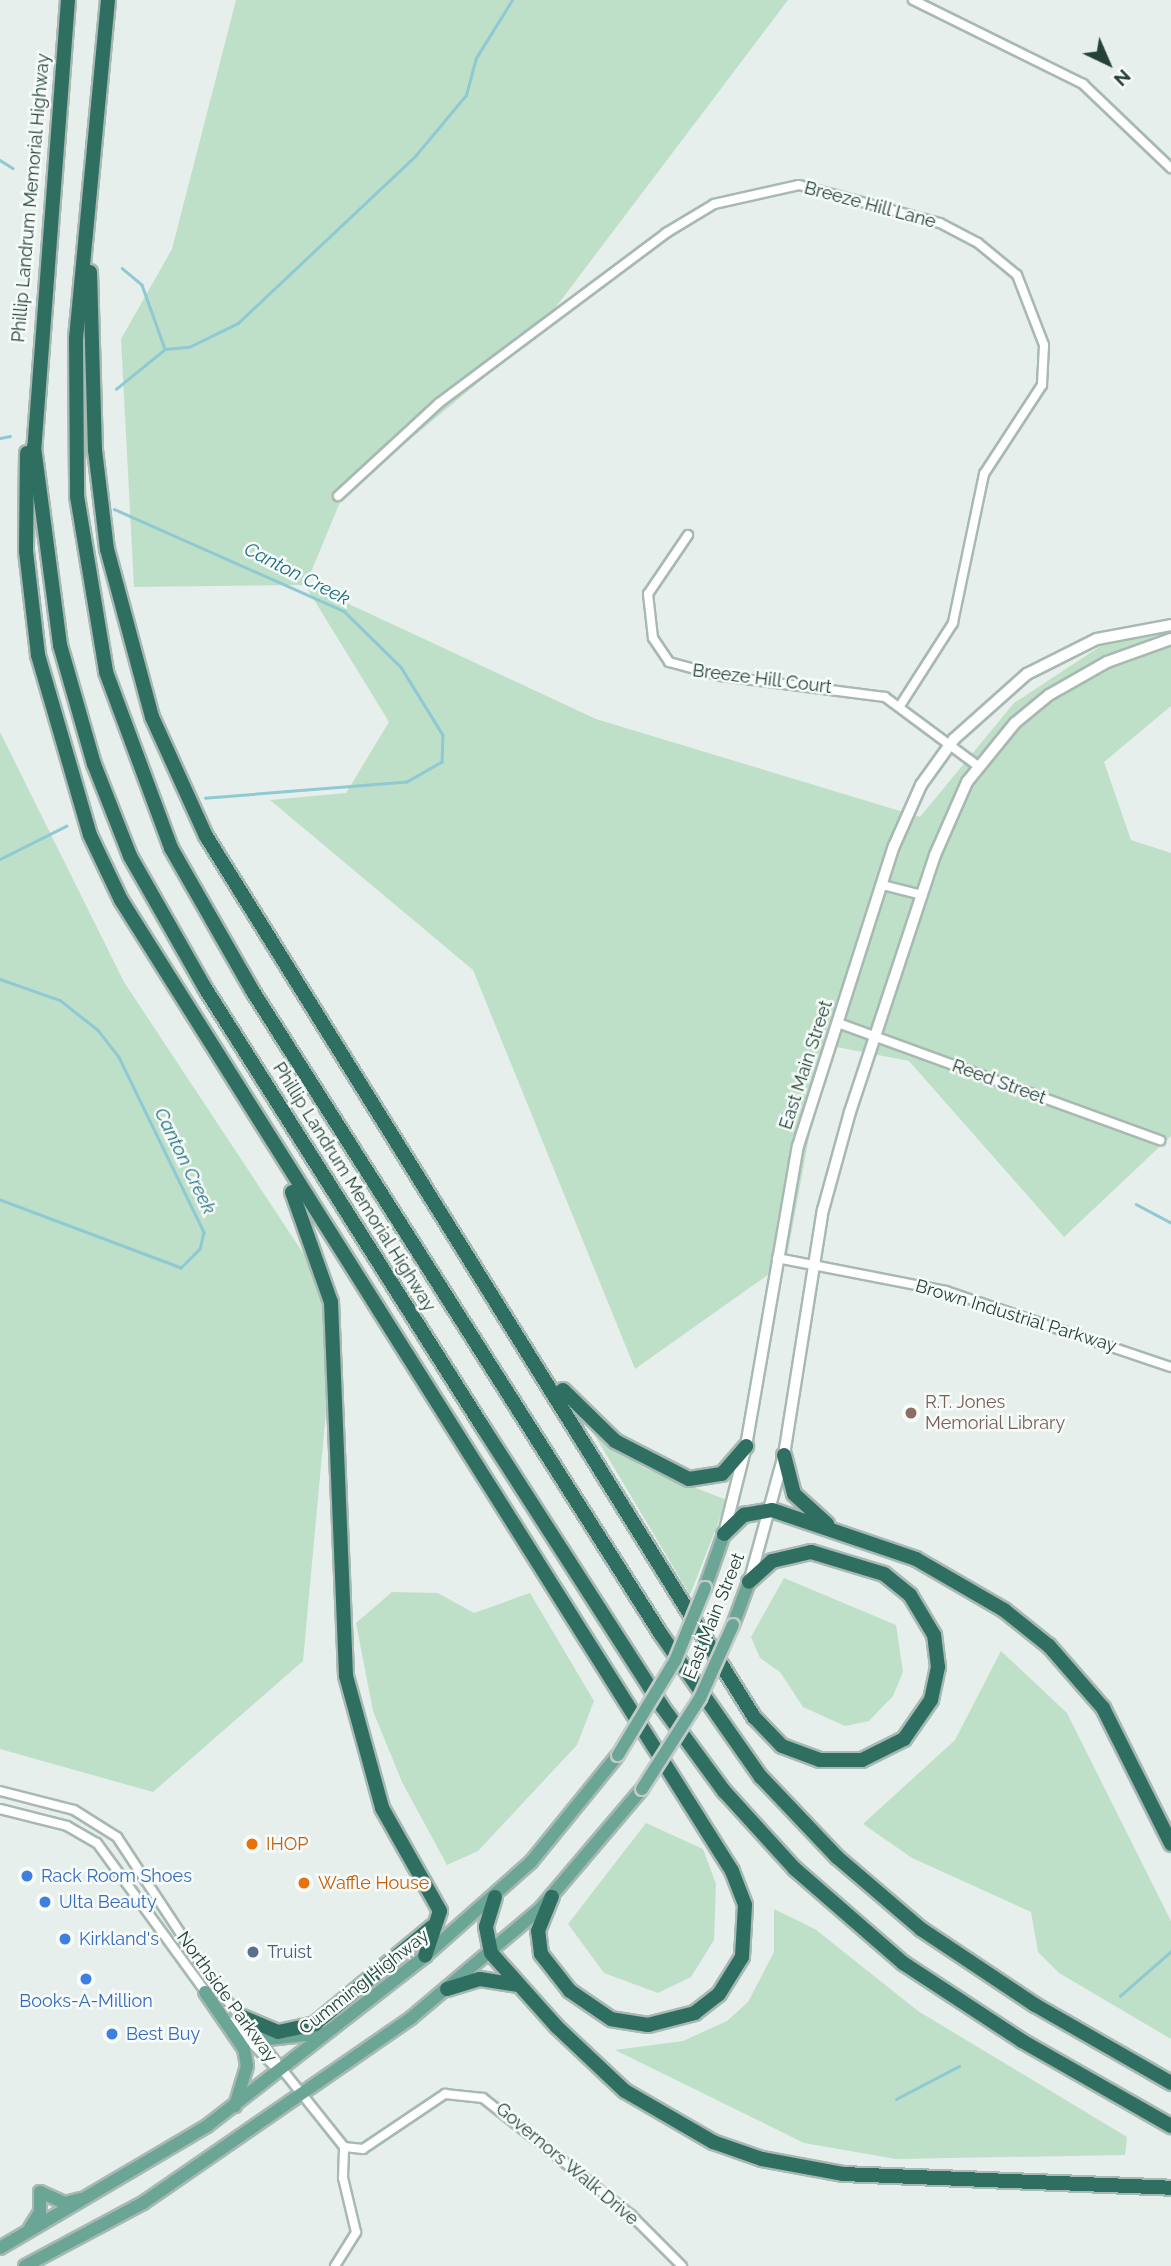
<!DOCTYPE html>
<style>
body{margin:0}
#map{position:relative;width:1171px;height:2266px;overflow:hidden;background:#e6efeb;font-family:Raleway,sans-serif}
div>[style]{position:absolute}
[style*='--x']{left:calc(var(--x)*1px);top:calc(var(--y)*1px);width:calc(var(--w)*1px);rotate:calc(var(--a)*1deg)}
.green>*{inset:0;background:#bfe0c8}
.stream>*{height:2.5px;margin:-1.25px;padding:0 1.25px;transform-origin:1.25px;border-radius:1.25px;background:#8ec9d4}
.roads{filter:drop-shadow(2px 0 #a8b8b2) drop-shadow(-2px 0 #a8b8b2) drop-shadow(0 2px #a8b8b2) drop-shadow(0 -2px #a8b8b2)}
.minor>*{height:8px;margin:-4px;padding:0 4px;transform-origin:4px;border-radius:4px;background:#fff}
.secondary>*{height:10px;margin:-5px;padding:0 5px;transform-origin:5px;border-radius:5px;background:#fff}
.primary>*{height:12px;margin:-6px;padding:0 6px;transform-origin:6px;border-radius:6px;background:#6aa596}
.motorway>*{height:14px;margin:-7px;padding:0 7px;transform-origin:7px;border-radius:7px;background:#2f6f62}
.bridges{filter:drop-shadow(2px 0 #c2cac8) drop-shadow(-2px 0 #c2cac8) drop-shadow(0 2px #c2cac8) drop-shadow(0 -2px #c2cac8)}
.primary-bridge>*{height:12px;margin:-6px;padding:0 6px;transform-origin:6px;border-radius:6px;background:#6aa596}
.dots>*{width:19px;height:19px;translate:-50% -50%;box-sizing:border-box;border:4px solid #f7fbf9;border-radius:50%}
span{translate:-50% -50%;white-space:nowrap;text-align:center;line-height:1.15;-webkit-text-stroke:5px #f7fbf9;paint-order:stroke}
.street-label{font-size:18px;color:#24423a}
.education-label{font-size:18px;color:#785e54}
.left{translate:0 -50%;text-align:left}
.food-label{font-size:18px;color:#c56008}
.shop-label{font-size:18px;color:#366cbe}
.service-label{font-size:18px;color:#4e5e75}
.water-label{font-size:19px;color:#1c6f80;font-style:italic}
.north{position:absolute;left:1073px;top:28px;width:70px;height:70px;-webkit-text-stroke:5px #f7fbf9;paint-order:stroke;rotate:136deg;font-size:19px;font-weight:700;line-height:28px;text-align:center;color:#24423a}
.north::after{content:'';display:block;margin:auto;width:24px;height:32px;background:#24423a;clip-path:polygon(50% 0,100% 100%,50% 72%,0 100%)}
</style>
<div id="map">
<div class="green">
<div style="clip-path:polygon(236px 0,788px 0,534px 336px,343px 495px,306px 584px,596px 719px,920px 817px,1014px 703px,1128px 628px,1171px 620px,1171px 706px,1104px 762px,1131px 840px,1171px 853px,1171px 1136px,1064px 1237px,909px 1061px,826px 1045px,786px 1262px,635px 1369px,473px 970px,270px 800px,346px 793px,389px 722px,305px 585px,134px 587px,121px 339px,172px 249px)"></div>
<div style="clip-path:polygon(0 732px,124px 982px,336px 1303px,303px 1661px,153px 1792px,0 1749px)"></div>
<div style="clip-path:polygon(591px 1429px,644px 1468px,727px 1500px,690px 1595px)"></div>
<div style="clip-path:polygon(784px 1578px,896px 1625px,903px 1672px,893px 1696px,869px 1721px,845px 1726px,803px 1707px,780px 1672px,760px 1658px,751px 1637px)"></div>
<div style="clip-path:polygon(392px 1592px,438px 1593px,474px 1613px,530px 1593px,594px 1701px,577px 1745px,478px 1851px,447px 1865px,402px 1782px,373px 1711px,356px 1623px)"></div>
<div style="clip-path:polygon(1001px 1651px,1067px 1713px,1171px 1921px,1171px 2039px,1059px 1973px,1038px 1952px,1031px 1912px,912px 1858px,863px 1824px,955px 1740px)"></div>
<div style="clip-path:polygon(646px 1823px,703px 1849px,716px 1884px,714px 1940px,691px 1977px,658px 1993px,604px 1973px,568px 1924px)"></div>
<div style="clip-path:polygon(774px 1909px,815px 1929px,918px 2011px,1127px 2137px,1125px 2155px,896px 2159px,804px 2143px,615px 2050px,683px 2041px,727px 2021px,748px 2002px,774px 1952px)"></div>
</div>
<div class="stream">
<div style="--x:0;--y:160;--w:15;--a:32"></div>
<div style="--x:122;--y:268;--w:26;--a:40"></div>
<div style="--x:142;--y:285;--w:68;--a:70.2"></div>
<div style="--x:116;--y:389;--w:63;--a:-39.2"></div>
<div style="--x:165;--y:349;--w:24;--a:-5"></div>
<div style="--x:189;--y:347;--w:55;--a:-26.1"></div>
<div style="--x:238;--y:323;--w:245;--a:-43.3"></div>
<div style="--x:416;--y:155;--w:78;--a:-50.2"></div>
<div style="--x:466;--y:95;--w:38;--a:-75"></div>
<div style="--x:476;--y:58;--w:68;--a:-58.2"></div>
<div style="--x:0;--y:438;--w:10;--a:-11"></div>
<div style="--x:114;--y:509;--w:252;--a:23.9"></div>
<div style="--x:344;--y:611;--w:80;--a:44.5"></div>
<div style="--x:401;--y:667;--w:80;--a:58.3"></div>
<div style="--x:443;--y:735;--w:27;--a:92"></div>
<div style="--x:442;--y:762;--w:40;--a:150.3"></div>
<div style="--x:407;--y:782;--w:202;--a:175.4"></div>
<div style="--x:0;--y:859;--w:74;--a:-26.6"></div>
<div style="--x:0;--y:979;--w:64;--a:19.3"></div>
<div style="--x:60;--y:1000;--w:48;--a:38.3"></div>
<div style="--x:98;--y:1030;--w:34;--a:52"></div>
<div style="--x:119;--y:1057;--w:195;--a:64.1"></div>
<div style="--x:204;--y:1232;--w:17;--a:103"></div>
<div style="--x:200;--y:1249;--w:27;--a:135"></div>
<div style="--x:181;--y:1268;--w:193;--a:-159.4"></div>
<div style="--x:1136;--y:1204;--w:40;--a:28"></div>
<div style="--x:1120;--y:1996;--w:67;--a:-41.3"></div>
<div style="--x:896;--y:2099;--w:71;--a:-27.6"></div>
</div>
<div class="roads">
<div class="minor">
<div style="--x:913;--y:0;--w:190;--a:26.3"></div>
<div style="--x:1083;--y:84;--w:122;--a:43.7"></div>
<div style="--x:338;--y:496;--w:137;--a:-42.6"></div>
<div style="--x:439;--y:403;--w:284;--a:-36.8"></div>
<div style="--x:666;--y:233;--w:56;--a:-31.1"></div>
<div style="--x:714;--y:204;--w:87;--a:-12.6"></div>
<div style="--x:799;--y:185;--w:146;--a:15.1"></div>
<div style="--x:940;--y:223;--w:43;--a:27.8"></div>
<div style="--x:978;--y:243;--w:50;--a:39.4"></div>
<div style="--x:1017;--y:275;--w:75;--a:68.9"></div>
<div style="--x:1044;--y:345;--w:40;--a:92.9"></div>
<div style="--x:1042;--y:385;--w:106;--a:123.1"></div>
<div style="--x:984;--y:474;--w:152;--a:101.8"></div>
<div style="--x:953;--y:623;--w:98;--a:122.6"></div>
<div style="--x:688;--y:535;--w:71;--a:124.1"></div>
<div style="--x:648;--y:594;--w:44;--a:83.5"></div>
<div style="--x:653;--y:638;--w:29;--a:56"></div>
<div style="--x:669;--y:662;--w:54;--a:15.1"></div>
<div style="--x:721;--y:676;--w:165;--a:7.3"></div>
<div style="--x:885;--y:697;--w:116;--a:36.6"></div>
<div style="--x:883;--y:885;--w:40;--a:14.4"></div>
<div style="--x:838;--y:1023;--w:343;--a:20"></div>
<div style="--x:777;--y:1258;--w:172;--a:11"></div>
<div style="--x:946;--y:1291;--w:237;--a:18.7"></div>
<div style="--x:0;--y:1791;--w:76;--a:14.4"></div>
<div style="--x:74;--y:1810;--w:51;--a:32.1"></div>
<div style="--x:117;--y:1837;--w:176;--a:56.6"></div>
<div style="--x:214;--y:1984;--w:208;--a:51.4"></div>
<div style="--x:344;--y:2147;--w:19;--a:6"></div>
<div style="--x:363;--y:2149;--w:99;--a:-33.9"></div>
<div style="--x:445;--y:2094;--w:38;--a:6"></div>
<div style="--x:483;--y:2098;--w:189;--a:38.3"></div>
<div style="--x:631;--y:2215;--w:72;--a:45"></div>
<div style="--x:0;--y:1809;--w:69;--a:14.2"></div>
<div style="--x:67;--y:1826;--w:34;--a:30"></div>
<div style="--x:97;--y:1843;--w:187;--a:53.9"></div>
<div style="--x:231;--y:2022;--w:67;--a:45.6"></div>
<div style="--x:335;--y:2266;--w:40;--a:-58"></div>
<div style="--x:356;--y:2232;--w:56;--a:-103.5"></div>
<div style="--x:343;--y:2178;--w:31;--a:-88"></div>
</div>
<div class="secondary">
<div style="--x:724;--y:1534;--w:91;--a:-76"></div>
<div style="--x:746;--y:1446;--w:304;--a:-80.2"></div>
<div style="--x:798;--y:1146;--w:315;--a:-72.3"></div>
<div style="--x:894;--y:846;--w:67;--a:-66.1"></div>
<div style="--x:921;--y:785;--w:57;--a:-54.3"></div>
<div style="--x:954;--y:739;--w:98;--a:-41.7"></div>
<div style="--x:1027;--y:674;--w:78;--a:-26.6"></div>
<div style="--x:1097;--y:639;--w:75;--a:-10.7"></div>
<div style="--x:750;--y:1579;--w:129;--a:-74.7"></div>
<div style="--x:784;--y:1455;--w:248;--a:-81"></div>
<div style="--x:823;--y:1210;--w:102;--a:-74.6"></div>
<div style="--x:850;--y:1112;--w:271;--a:-71.7"></div>
<div style="--x:935;--y:855;--w:80;--a:-66.3"></div>
<div style="--x:967;--y:782;--w:76;--a:-50.9"></div>
<div style="--x:1015;--y:723;--w:44;--a:-39.5"></div>
<div style="--x:1049;--y:695;--w:67;--a:-29.6"></div>
<div style="--x:1107;--y:662;--w:68;--a:-19.8"></div>
</div>
<div class="primary">
<div style="--x:705;--y:1588;--w:57;--a:-70.6"></div>
<div style="--x:733;--y:1625;--w:46;--a:-69.6"></div>
<div style="--x:205;--y:1992;--w:69;--a:55.6"></div>
<div style="--x:244;--y:2049;--w:17;--a:80"></div>
<div style="--x:247;--y:2066;--w:42;--a:106.7"></div>
<div style="--x:259;--y:2040;--w:65;--a:-6.1"></div>
<div style="--x:30;--y:2228;--w:19;--a:-58"></div>
<div style="--x:40;--y:2212;--w:20;--a:-90"></div>
<div style="--x:40;--y:2192;--w:27;--a:24"></div>
<div style="--x:65;--y:2203;--w:16;--a:-14"></div>
<div style="--x:0;--y:2248;--w:240;--a:-30.5"></div>
<div style="--x:207;--y:2126;--w:276;--a:-37.9"></div>
<div style="--x:425;--y:1956;--w:142;--a:-41.6"></div>
<div style="--x:531;--y:1862;--w:138;--a:-50.9"></div>
<div style="--x:25;--y:2266;--w:134;--a:-28.1"></div>
<div style="--x:143;--y:2203;--w:326;--a:-34.6"></div>
<div style="--x:411;--y:2018;--w:170;--a:-40.2"></div>
<div style="--x:541;--y:1908;--w:156;--a:-49.7"></div>
</div>
<div class="motorway">
<div style="--x:68;--y:0;--w:448;--a:94.3"></div>
<div style="--x:34;--y:447;--w:200;--a:82.5"></div>
<div style="--x:60;--y:645;--w:124;--a:74.1"></div>
<div style="--x:94;--y:764;--w:99;--a:68.6"></div>
<div style="--x:130;--y:856;--w:152;--a:60.4"></div>
<div style="--x:205;--y:988;--w:522;--a:57.68"></div>
<div style="--x:484;--y:1429;--w:328;--a:57.3"></div>
<div style="--x:661;--y:1705;--w:107;--a:53.8"></div>
<div style="--x:724;--y:1791;--w:105;--a:47.7"></div>
<div style="--x:795;--y:1869;--w:143;--a:41"></div>
<div style="--x:903;--y:1963;--w:142;--a:33.2"></div>
<div style="--x:1022;--y:2041;--w:172;--a:29.7"></div>
<div style="--x:108;--y:0;--w:341;--a:95.4"></div>
<div style="--x:76;--y:339;--w:157;--a:89.6"></div>
<div style="--x:77;--y:496;--w:178;--a:80.6"></div>
<div style="--x:106;--y:672;--w:188;--a:69.7"></div>
<div style="--x:171;--y:848;--w:163;--a:60.3"></div>
<div style="--x:252;--y:990;--w:762;--a:57.6"></div>
<div style="--x:660;--y:1633;--w:176;--a:55"></div>
<div style="--x:761;--y:1777;--w:110;--a:46.5"></div>
<div style="--x:837;--y:1857;--w:111;--a:40.6"></div>
<div style="--x:921;--y:1929;--w:137;--a:33.7"></div>
<div style="--x:1035;--y:2005;--w:157;--a:29.8"></div>
<div style="--x:90;--y:272;--w:178;--a:88.4"></div>
<div style="--x:95;--y:450;--w:100;--a:83.1"></div>
<div style="--x:107;--y:549;--w:174;--a:75"></div>
<div style="--x:152;--y:717;--w:131;--a:65.6"></div>
<div style="--x:206;--y:836;--w:1038;--a:58.12"></div>
<div style="--x:754;--y:1717;--w:40;--a:46"></div>
<div style="--x:782;--y:1746;--w:40;--a:20.2"></div>
<div style="--x:820;--y:1760;--w:42;--a:0"></div>
<div style="--x:862;--y:1760;--w:47;--a:-26.6"></div>
<div style="--x:904;--y:1739;--w:47;--a:-55.3"></div>
<div style="--x:931;--y:1700;--w:34;--a:-78"></div>
<div style="--x:938;--y:1667;--w:32;--a:-97"></div>
<div style="--x:934;--y:1635;--w:47;--a:-121"></div>
<div style="--x:910;--y:1595;--w:33;--a:-141"></div>
<div style="--x:884;--y:1574;--w:76;--a:-163.2"></div>
<div style="--x:811;--y:1552;--w:40;--a:167"></div>
<div style="--x:772;--y:1561;--w:31;--a:138"></div>
<div style="--x:27;--y:453;--w:98;--a:90.6"></div>
<div style="--x:26;--y:551;--w:105;--a:83.4"></div>
<div style="--x:38;--y:655;--w:187;--a:73.9"></div>
<div style="--x:90;--y:835;--w:72;--a:64.5"></div>
<div style="--x:121;--y:900;--w:1147;--a:57.82"></div>
<div style="--x:732;--y:1871;--w:36;--a:69"></div>
<div style="--x:745;--y:1905;--w:52;--a:93.3"></div>
<div style="--x:742;--y:1957;--w:44;--a:121.9"></div>
<div style="--x:719;--y:1994;--w:31;--a:142"></div>
<div style="--x:695;--y:2013;--w:49;--a:165.7"></div>
<div style="--x:648;--y:2025;--w:37;--a:-171"></div>
<div style="--x:611;--y:2019;--w:50;--a:-145.7"></div>
<div style="--x:570;--y:1991;--w:47;--a:-128.1"></div>
<div style="--x:541;--y:1954;--w:23;--a:-97"></div>
<div style="--x:538;--y:1931;--w:37;--a:-68"></div>
<div style="--x:292;--y:1192;--w:117;--a:70.5"></div>
<div style="--x:331;--y:1302;--w:374;--a:87.7"></div>
<div style="--x:346;--y:1676;--w:137;--a:74.7"></div>
<div style="--x:382;--y:1808;--w:118;--a:60.6"></div>
<div style="--x:440;--y:1911;--w:47;--a:108.4"></div>
<div style="--x:563;--y:1390;--w:73;--a:44.4"></div>
<div style="--x:615;--y:1441;--w:83;--a:27.2"></div>
<div style="--x:689;--y:1479;--w:33;--a:-9"></div>
<div style="--x:722;--y:1474;--w:37;--a:-49"></div>
<div style="--x:784;--y:1455;--w:40;--a:75.6"></div>
<div style="--x:794;--y:1494;--w:45;--a:42.3"></div>
<div style="--x:724;--y:1534;--w:28;--a:-44"></div>
<div style="--x:744;--y:1515;--w:28;--a:-10"></div>
<div style="--x:772;--y:1510;--w:152;--a:18.8"></div>
<div style="--x:916;--y:1559;--w:102;--a:30.1"></div>
<div style="--x:1004;--y:1610;--w:58;--a:38.7"></div>
<div style="--x:1049;--y:1646;--w:82;--a:48.9"></div>
<div style="--x:1103;--y:1708;--w:152;--a:63.4"></div>
<div style="--x:495;--y:1897;--w:31;--a:107"></div>
<div style="--x:486;--y:1927;--w:26;--a:79"></div>
<div style="--x:491;--y:1953;--w:99;--a:48.3"></div>
<div style="--x:557;--y:2027;--w:93;--a:43.3"></div>
<div style="--x:625;--y:2091;--w:102;--a:30.1"></div>
<div style="--x:713;--y:2142;--w:52;--a:19.1"></div>
<div style="--x:762;--y:2159;--w:82;--a:10.5"></div>
<div style="--x:843;--y:2174;--w:328;--a:2.4"></div>
<div style="--x:447;--y:1989;--w:34;--a:-17"></div>
<div style="--x:480;--y:1979;--w:39;--a:9"></div>
<div style="--x:240;--y:2016;--w:41;--a:22.8"></div>
<div style="--x:278;--y:2032;--w:38;--a:-12"></div>
<div style="--x:315;--y:2024;--w:152;--a:-39.7"></div>
</div>
</div>
<div class="bridges">
<div class="primary-bridge">
<div style="--x:618;--y:1755;--w:110;--a:-58.8"></div>
<div style="--x:675;--y:1661;--w:79;--a:-67.7"></div>
<div style="--x:642;--y:1789;--w:108;--a:-57.5"></div>
<div style="--x:700;--y:1698;--w:80;--a:-65.7"></div>
</div>
</div>
<div class="dots">
<div style="left:911px;top:1413px;background:#8d6e63"></div>
<div style="left:252px;top:1844px;background:#e8710a"></div>
<div style="left:27px;top:1876px;background:#3f7fe0"></div>
<div style="left:304px;top:1883px;background:#e8710a"></div>
<div style="left:45px;top:1902px;background:#3f7fe0"></div>
<div style="left:65px;top:1939px;background:#3f7fe0"></div>
<div style="left:253px;top:1952px;background:#5c6f8a"></div>
<div style="left:86px;top:1979px;background:#3f7fe0"></div>
<div style="left:112px;top:2034px;background:#3f7fe0"></div>
</div>
<div class="street-label">
<span style="left:31px;top:198px;rotate:-85deg">Phillip Landrum Memorial Highway</span>
<span style="left:870px;top:205px;rotate:15deg">Breeze Hill Lane</span>
<span style="left:762px;top:679px;rotate:7deg">Breeze Hill Court</span>
<span style="left:806px;top:1065px;rotate:-72deg">East Main Street</span>
<span style="left:999px;top:1082px;rotate:20deg">Reed Street</span>
<span style="left:354px;top:1187px;rotate:58deg">Phillip Landrum Memorial Highway</span>
<span style="left:1016px;top:1316px;rotate:17deg">Brown Industrial Parkway</span>
<span style="left:714px;top:1616px;rotate:-68deg">East Main Street</span>
<span style="left:364px;top:1982px;rotate:-38deg">Cumming Highway</span>
<span style="left:227px;top:1997px;rotate:54deg">Northside Parkway</span>
<span style="left:567px;top:2164px;rotate:40deg">Governors Walk Drive</span>
</div>
<div class="education-label">
<span class="left" style="left:925px;top:1413px">R.T. Jones<br>Memorial Library</span>
</div>
<div class="food-label">
<span class="left" style="left:266px;top:1844px">IHOP</span>
<span class="left" style="left:318px;top:1883px">Waffle House</span>
</div>
<div class="shop-label">
<span class="left" style="left:41px;top:1876px">Rack Room Shoes</span>
<span class="left" style="left:59px;top:1902px">Ulta Beauty</span>
<span class="left" style="left:79px;top:1939px">Kirkland's</span>
<span style="left:86px;top:2001px">Books-A-Million</span>
<span class="left" style="left:126px;top:2034px">Best Buy</span>
</div>
<div class="service-label">
<span class="left" style="left:267px;top:1952px">Truist</span>
</div>
<div class="water-label">
<span style="left:297px;top:574px;rotate:27deg">Canton Creek</span>
<span style="left:185px;top:1161px;rotate:64deg">Canton Creek</span>
</div>
<div class="north">N</div>
</div>
